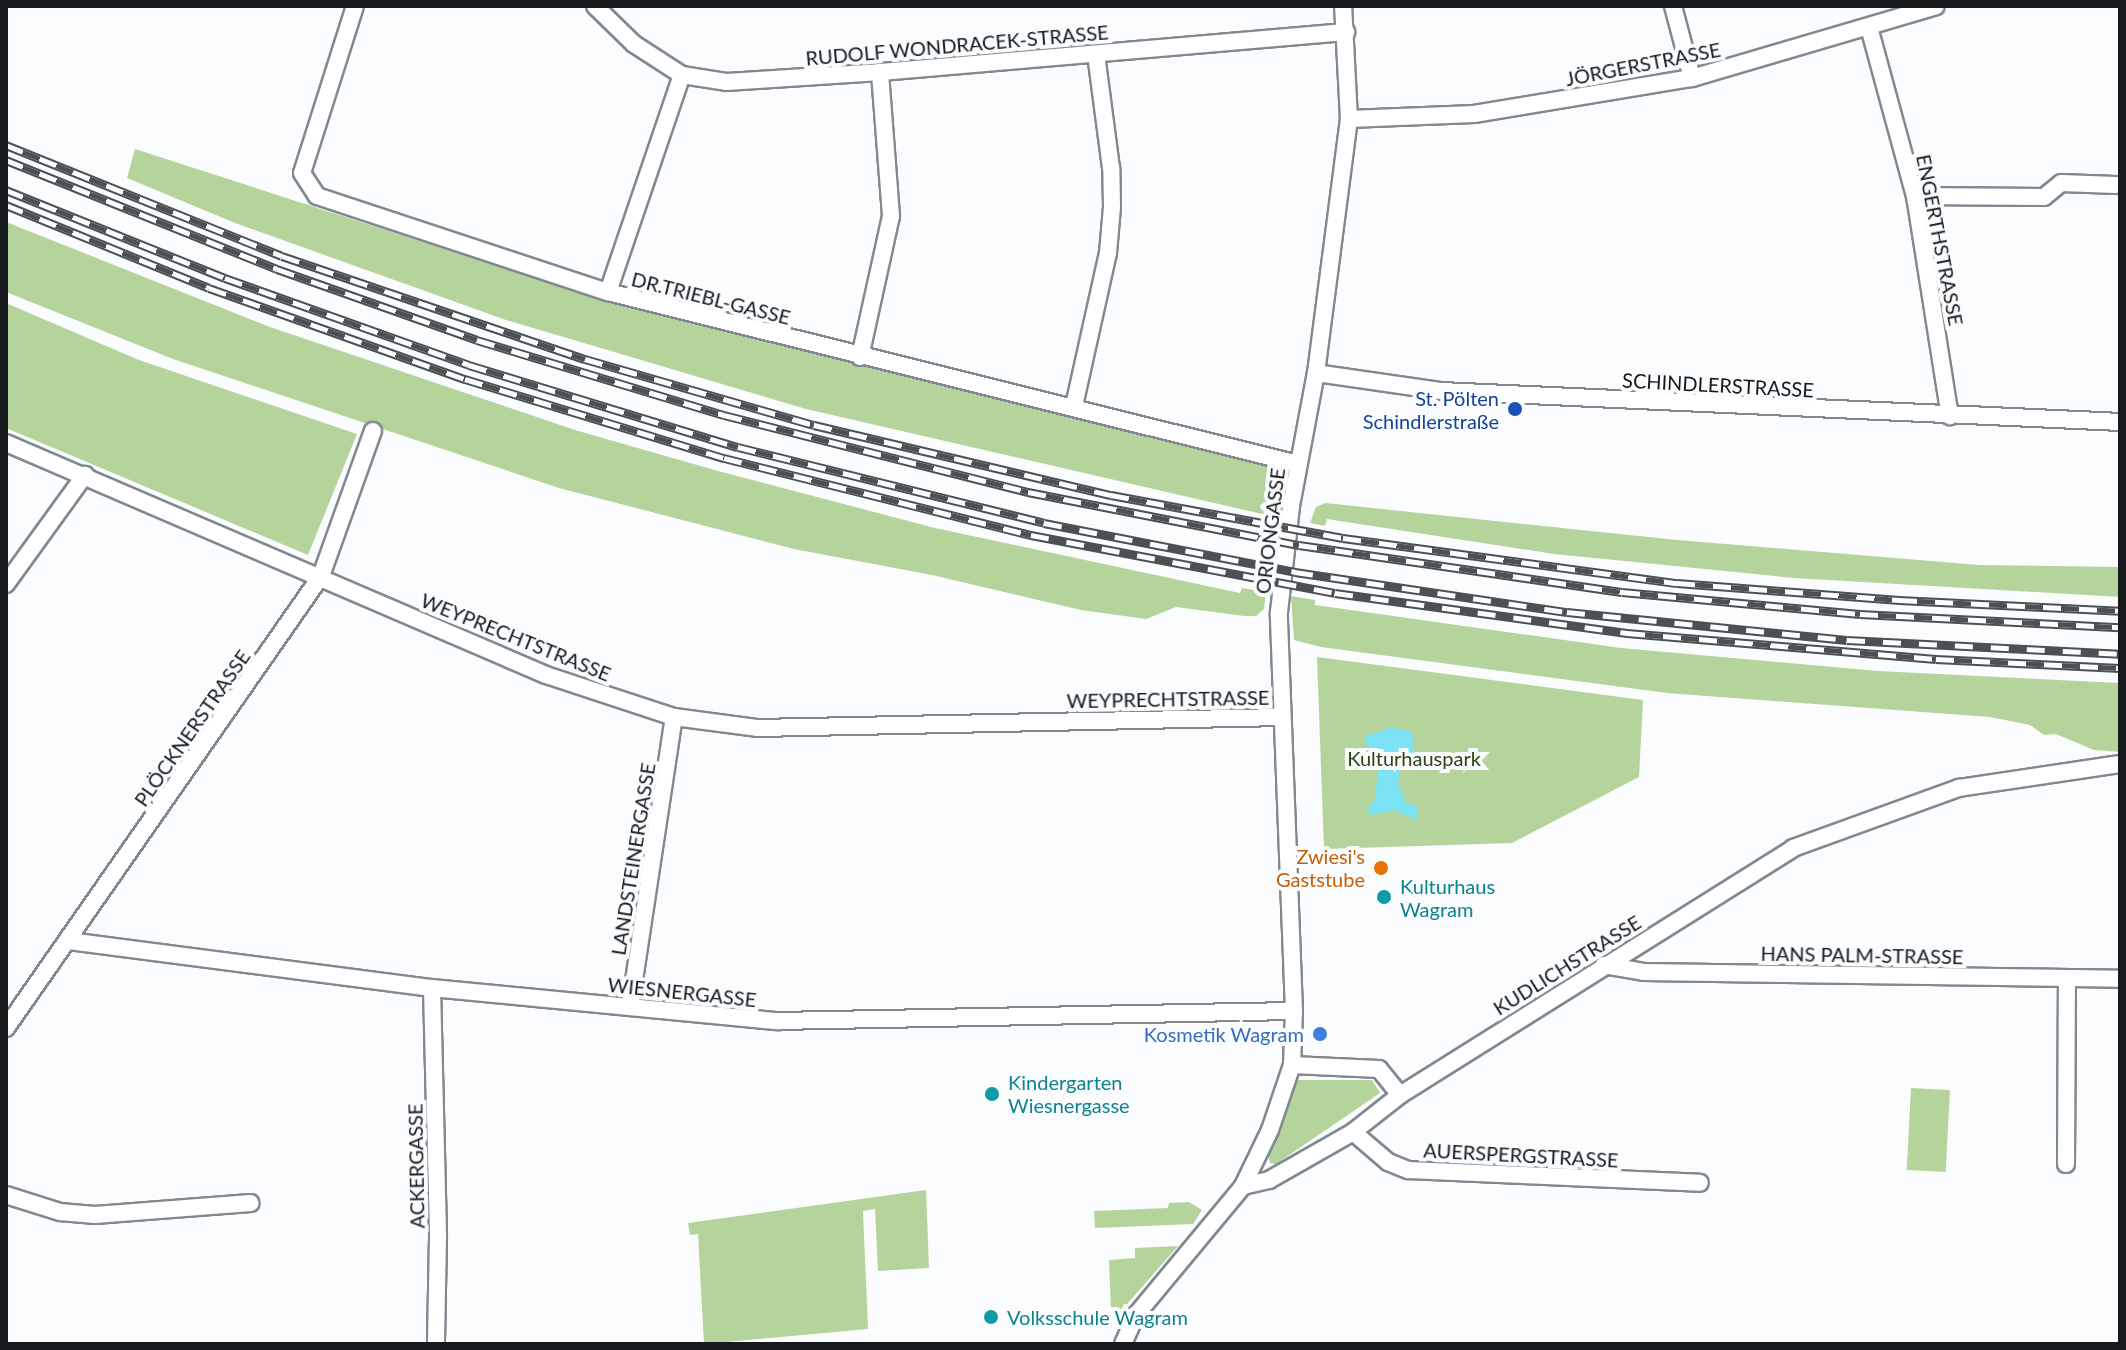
<!DOCTYPE html>
<meta charset="utf-8">
<style>
body{margin:0}
#map{position:relative;width:2126px;height:1350px;overflow:hidden;background:#fafcfe;font-family:Lato,sans-serif}
div>[style]{position:absolute}
[style*='--x']{left:calc(var(--x)*1px);top:calc(var(--y)*1px);width:calc(var(--w)*1px);rotate:calc(var(--a)*1deg)}
.green>*{inset:0;background:#b4d49c;transform-origin:0 0}
.water>*{inset:0;background:#7be3f3}
.roads{filter:drop-shadow(2px 0 #808991) drop-shadow(-2px 0 #808991) drop-shadow(0 2px #808991) drop-shadow(0 -2px #808991)}
.minor>*{height:16px;margin:-8px;padding:0 8px;transform-origin:8px;border-radius:8px;background:#fff}
.rail>*{height:9px;margin-top:-4.5px;transform-origin:0;background:repeating-linear-gradient(90deg,#fafcfe 0 18px,#4c5053 0 36px);box-sizing:border-box;border-block:2px solid #4c5053}
.dots>*{width:22px;height:22px;translate:-50% -50%;box-sizing:border-box;border:4px solid #fafcfe;border-radius:50%}
span{translate:-50% -50%;white-space:nowrap;text-align:center;line-height:1.15;-webkit-text-stroke:8px #fafcfe;paint-order:stroke}
.street-label{font-size:20px;color:#161a1d}
.transit-label{font-size:20px;color:#164399}
.right{translate:-100% -50%;text-align:right}
.park-label{font-size:20px;color:#2c4415}
.food-label{font-size:20px;color:#c56008}
.culture-label{font-size:20px;color:#0d838f}
.left{translate:0 -50%;text-align:left}
.shop-label{font-size:20px;color:#366cbe}
.frame{position:absolute;inset:0;border:8px solid #161a1d;pointer-events:none}
</style>
<div id="map">
<div class="green">
<div style="clip-path:polygon(135px 149px,565px 288px,1266px 466px,1276px 479px,1278px 489px,1275px 517px,806px 409px,506px 320px,235px 223px,127px 178px)"></div>
<div style="clip-path:polygon(6px 222px,270px 327px,575px 430px,718px 471px,935px 528px,1240px 593px,1242px 588px,1266px 592px,1264px 609px,1256px 616px,1244px 616px,1176px 607px,1146px 619px,1081px 610px,932px 575px,794px 549px,559px 488px,173px 359px,6px 292px)"></div>
<div style="clip-path:polygon(6px 303px,139px 360px,357px 434px,308px 555px,6px 428px)"></div>
<div style="clip-path:polygon(1325px 503px,1677px 540px,1979px 565px,2120px 567px,2120px 597px,1794px 578px,1554px 554px,1327px 519px,1325px 526px,1310px 523px,1316px 507px)"></div>
<div style="clip-path:polygon(1291px 596px,1315px 600px,1315px 605px,1621px 648px,1878px 671px,2120px 683px,2120px 752px,2094px 750px,2056px 734px,2044px 735px,2030px 725px,1990px 717px,1667px 693px,1321px 647px,1294px 640px)"></div>
<div style="clip-path:polygon(1317px 657px,1643px 700px,1639px 777px,1512px 843px,1324px 849px)"></div>
<div style="clip-path:polygon(1298px 1080px,1372px 1080px,1380px 1093px,1276px 1164px,1270px 1163px,1268px 1155px)"></div>
<div style="left:1911px;top:1088px;width:39px;height:82px;rotate:3deg"></div>
<div style="clip-path:polygon(926px 1190px,929px 1268px,878px 1271px,875px 1209px,863px 1211px,868px 1329px,704px 1344px,698px 1234px,690px 1235px,688px 1223px)"></div>
<div style="clip-path:polygon(1189px 1202px,1202px 1210px,1193px 1224px,1095px 1228px,1094px 1211px,1168px 1208px,1169px 1203px)"></div>
<div style="clip-path:polygon(1178px 1246px,1121px 1311px,1111px 1311px,1109px 1260px,1135px 1258px,1135px 1248px)"></div>
</div>
<div class="water">
<div style="clip-path:polygon(1391px 727px,1412px 732px,1415px 758px,1401px 765px,1398px 784px,1406px 803px,1417px 806px,1418px 820px,1393px 810px,1374px 815px,1366px 811px,1375px 799px,1380px 753px,1369px 754px,1364px 737px)"></div>
</div>
<div class="roads">
<div class="minor">
<div style="--x:355;--y:6;--w:175;--a:107.6"></div>
<div style="--x:302;--y:173;--w:27;--a:57"></div>
<div style="--x:317;--y:196;--w:306;--a:18.3"></div>
<div style="--x:608;--y:292;--w:711;--a:14"></div>
<div style="--x:595;--y:6;--w:54;--a:44.3"></div>
<div style="--x:634;--y:44;--w:57;--a:32.9"></div>
<div style="--x:682;--y:75;--w:46;--a:8.8"></div>
<div style="--x:727;--y:82;--w:153;--a:-3.7"></div>
<div style="--x:880;--y:72;--w:468;--a:-4.9"></div>
<div style="--x:1673;--y:6;--w:74;--a:75.2"></div>
<div style="--x:1869;--y:27;--w:175;--a:74.8"></div>
<div style="--x:1915;--y:196;--w:223;--a:81"></div>
<div style="--x:1349;--y:119;--w:125;--a:-2.3"></div>
<div style="--x:1474;--y:114;--w:221;--a:-9.4"></div>
<div style="--x:1692;--y:78;--w:254;--a:-16.4"></div>
<div style="--x:1915;--y:196;--w:129;--a:0.4"></div>
<div style="--x:2044;--y:197;--w:22;--a:-39"></div>
<div style="--x:2061;--y:183;--w:55;--a:2.1"></div>
<div style="--x:608;--y:292;--w:229;--a:-71.2"></div>
<div style="--x:860;--y:357;--w:144;--a:-77.6"></div>
<div style="--x:891;--y:216;--w:144;--a:-94.4"></div>
<div style="--x:1316;--y:373;--w:126;--a:8.2"></div>
<div style="--x:1441;--y:391;--w:680;--a:2.61"></div>
<div style="--x:1074;--y:406;--w:157;--a:-77.5"></div>
<div style="--x:1108;--y:253;--w:46;--a:-85"></div>
<div style="--x:1112;--y:207;--w:39;--a:-91"></div>
<div style="--x:1111;--y:168;--w:115;--a:-97.5"></div>
<div style="--x:6;--y:443;--w:588;--a:23.25"></div>
<div style="--x:546;--y:675;--w:135;--a:18.2"></div>
<div style="--x:674;--y:717;--w:85;--a:7.5"></div>
<div style="--x:758;--y:728;--w:523;--a:-1.2"></div>
<div style="--x:6;--y:584;--w:135;--a:-54.1"></div>
<div style="--x:69;--y:941;--w:366;--a:7.4"></div>
<div style="--x:432;--y:988;--w:347;--a:5.5"></div>
<div style="--x:777;--y:1021;--w:517;--a:-1.11"></div>
<div style="--x:1604;--y:965;--w:40;--a:10"></div>
<div style="--x:1643;--y:972;--w:477;--a:0.8"></div>
<div style="--x:432;--y:988;--w:249;--a:88.6"></div>
<div style="--x:438;--y:1237;--w:107;--a:91.1"></div>
<div style="--x:630;--y:1007;--w:293;--a:-81.4"></div>
<div style="--x:6;--y:1028;--w:551;--a:-55.13"></div>
<div style="--x:321;--y:576;--w:154;--a:-70.3"></div>
<div style="--x:1292;--y:1065;--w:87;--a:2.6"></div>
<div style="--x:1379;--y:1069;--w:33;--a:51"></div>
<div style="--x:1353;--y:1132;--w:46;--a:40.6"></div>
<div style="--x:1388;--y:1162;--w:22;--a:22"></div>
<div style="--x:1408;--y:1170;--w:292;--a:2.5"></div>
<div style="--x:2066;--y:1164;--w:186;--a:-89.7"></div>
<div style="--x:1243;--y:1186;--w:27;--a:-13"></div>
<div style="--x:1269;--y:1180;--w:97;--a:-29.7"></div>
<div style="--x:1353;--y:1132;--w:60;--a:-38.2"></div>
<div style="--x:1400;--y:1095;--w:464;--a:-32.1"></div>
<div style="--x:1793;--y:848;--w:177;--a:-19.9"></div>
<div style="--x:1959;--y:788;--w:163;--a:-8.5"></div>
<div style="--x:6;--y:1195;--w:57;--a:17.5"></div>
<div style="--x:60;--y:1212;--w:35;--a:5"></div>
<div style="--x:95;--y:1215;--w:156;--a:-4.4"></div>
<div style="--x:1123;--y:1344;--w:32;--a:-66"></div>
<div style="--x:1136;--y:1315;--w:168;--a:-50.3"></div>
<div style="--x:1243;--y:1186;--w:62;--a:-64.3"></div>
<div style="--x:1270;--y:1130;--w:69;--a:-71.3"></div>
<div style="--x:1292;--y:1065;--w:54;--a:-87.9"></div>
<div style="--x:1294;--y:1011;--w:399;--a:-92.2"></div>
<div style="--x:1279;--y:612;--w:107;--a:-83.5"></div>
<div style="--x:1291;--y:506;--w:135;--a:-79.4"></div>
<div style="--x:1316;--y:373;--w:256;--a:-82.6"></div>
<div style="--x:1349;--y:119;--w:113;--a:-93"></div>
</div>
</div>
<div class="rail">
<div style="--x:6;--y:145;--w:297;--a:21.9"></div>
<div style="--x:282;--y:256;--w:320;--a:18.8"></div>
<div style="--x:585;--y:359;--w:238;--a:16.1"></div>
<div style="--x:814;--y:425;--w:305;--a:13.3"></div>
<div style="--x:1111;--y:495;--w:236;--a:10.5"></div>
<div style="--x:1343;--y:538;--w:337;--a:7.7"></div>
<div style="--x:1677;--y:583;--w:223;--a:4.4"></div>
<div style="--x:1899;--y:600;--w:221;--a:2.8"></div>
<div style="--x:6;--y:160;--w:292;--a:21.9"></div>
<div style="--x:277;--y:269;--w:212;--a:19.5"></div>
<div style="--x:477;--y:340;--w:258;--a:16.9"></div>
<div style="--x:724;--y:415;--w:314;--a:14.2"></div>
<div style="--x:1028;--y:492;--w:276;--a:11.1"></div>
<div style="--x:1299;--y:545;--w:326;--a:8.3"></div>
<div style="--x:1622;--y:592;--w:239;--a:5.3"></div>
<div style="--x:1860;--y:614;--w:260;--a:2.9"></div>
<div style="--x:6;--y:190;--w:236;--a:21.9"></div>
<div style="--x:225;--y:278;--w:259;--a:19.6"></div>
<div style="--x:469;--y:365;--w:281;--a:17"></div>
<div style="--x:738;--y:447;--w:315;--a:13.9"></div>
<div style="--x:1044;--y:523;--w:256;--a:11"></div>
<div style="--x:1295;--y:572;--w:275;--a:8.4"></div>
<div style="--x:1567;--y:612;--w:281;--a:5.7"></div>
<div style="--x:1847;--y:640;--w:273;--a:2.9"></div>
<div style="--x:6;--y:205;--w:219;--a:22.2"></div>
<div style="--x:209;--y:288;--w:272;--a:19.6"></div>
<div style="--x:465;--y:379;--w:271;--a:17"></div>
<div style="--x:724;--y:458;--w:317;--a:14.1"></div>
<div style="--x:1031;--y:535;--w:309;--a:10.8"></div>
<div style="--x:1335;--y:593;--w:295;--a:7.8"></div>
<div style="--x:1627;--y:633;--w:310;--a:4.8"></div>
<div style="--x:1936;--y:659;--w:184;--a:2.8"></div>
</div>
<div class="dots">
<div style="left:1515px;top:409px;background:#1a4fb4"></div>
<div style="left:1381px;top:868px;background:#e8710a"></div>
<div style="left:1384px;top:897px;background:#0f9aa8"></div>
<div style="left:1320px;top:1034px;background:#3f7fe0"></div>
<div style="left:992px;top:1094px;background:#0f9aa8"></div>
<div style="left:991px;top:1317px;background:#0f9aa8"></div>
</div>
<div class="street-label">
<span style="left:957px;top:45px;rotate:-5deg">RUDOLF WONDRACEK-STRASSE</span>
<span style="left:1643px;top:64px;rotate:-11deg">JÖRGERSTRASSE</span>
<span style="left:1940px;top:240px;rotate:79deg">ENGERTHSTRASSE</span>
<span style="left:711px;top:298px;rotate:14deg">DR.TRIEBL-GASSE</span>
<span style="left:1718px;top:385px;rotate:3deg">SCHINDLERSTRASSE</span>
<span style="left:1270px;top:531px;rotate:-83deg">ORIONGASSE</span>
<span style="left:516px;top:637px;rotate:22deg">WEYPRECHTSTRASSE</span>
<span style="left:1168px;top:699px;rotate:-1deg">WEYPRECHTSTRASSE</span>
<span style="left:192px;top:728px;rotate:-55deg">PLÖCKNERSTRASSE</span>
<span style="left:633px;top:859px;rotate:-81deg">LANDSTEINERGASSE</span>
<span style="left:1862px;top:955px;rotate:1deg">HANS PALM-STRASSE</span>
<span style="left:1567px;top:965px;rotate:-32deg">KUDLICHSTRASSE</span>
<span style="left:682px;top:992px;rotate:6deg">WIESNERGASSE</span>
<span style="left:1521px;top:1155px;rotate:3deg">AUERSPERGSTRASSE</span>
<span style="left:416px;top:1166px;rotate:-91deg">ACKERGASSE</span>
</div>
<div class="transit-label">
<span class="right" style="left:1499px;top:410px">St. Pölten<br>Schindlerstraße</span>
</div>
<div class="park-label">
<span style="left:1414px;top:758px">Kulturhauspark</span>
</div>
<div class="food-label">
<span class="right" style="left:1365px;top:868px">Zwiesi's<br>Gaststube</span>
</div>
<div class="culture-label">
<span class="left" style="left:1400px;top:898px">Kulturhaus<br>Wagram</span>
<span class="left" style="left:1008px;top:1094px">Kindergarten<br>Wiesnergasse</span>
<span class="left" style="left:1007px;top:1317px">Volksschule Wagram</span>
</div>
<div class="shop-label">
<span class="right" style="left:1304px;top:1034px">Kosmetik Wagram</span>
</div>
<div class="frame"></div>
</div>
